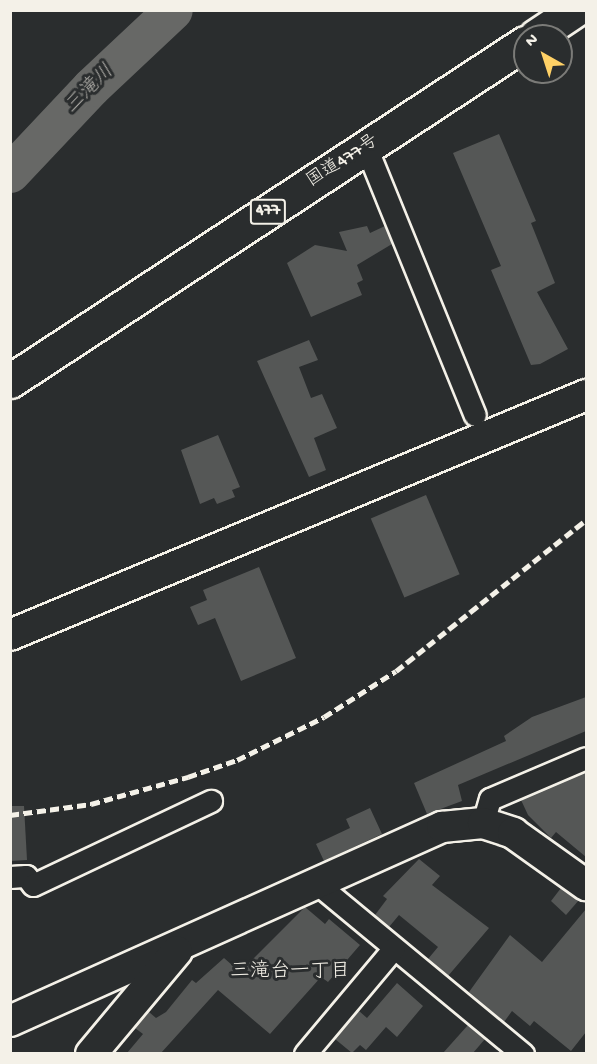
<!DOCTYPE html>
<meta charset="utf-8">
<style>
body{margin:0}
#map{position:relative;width:597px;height:1064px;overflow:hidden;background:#2a2d2e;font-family:"Gochi Hand","Klee One",sans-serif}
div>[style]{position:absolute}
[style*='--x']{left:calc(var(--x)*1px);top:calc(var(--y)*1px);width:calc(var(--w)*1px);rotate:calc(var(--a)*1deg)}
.river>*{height:39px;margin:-19.5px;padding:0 19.5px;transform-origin:19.5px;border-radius:19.5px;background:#676866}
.building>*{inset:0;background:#555756;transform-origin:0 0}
.roads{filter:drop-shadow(2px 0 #f4f1e8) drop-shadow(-2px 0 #f4f1e8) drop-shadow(0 2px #f4f1e8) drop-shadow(0 -2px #f4f1e8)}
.street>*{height:21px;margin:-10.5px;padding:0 10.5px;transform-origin:10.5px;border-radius:10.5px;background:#2a2d2e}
.secondary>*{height:30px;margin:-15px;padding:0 15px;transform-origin:15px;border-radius:15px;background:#2a2d2e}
.highway>*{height:33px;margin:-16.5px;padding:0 16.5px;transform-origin:16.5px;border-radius:16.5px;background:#2a2d2e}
.rail>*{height:4.5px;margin-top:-2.25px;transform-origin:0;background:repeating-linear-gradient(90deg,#f4f1e8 0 9px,transparent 0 13.5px)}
span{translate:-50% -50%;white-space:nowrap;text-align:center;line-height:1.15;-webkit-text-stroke:6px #2a2d2e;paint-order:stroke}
.shield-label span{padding:2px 4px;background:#2a2d2e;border:2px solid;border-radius:4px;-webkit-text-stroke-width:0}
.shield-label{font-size:16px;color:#f4f1e8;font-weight:700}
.street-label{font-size:18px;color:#f4f1e8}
.water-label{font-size:20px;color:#b5b3ae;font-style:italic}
.neighbourhood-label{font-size:20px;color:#f4f1e8}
.frame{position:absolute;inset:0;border:12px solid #f4f1e8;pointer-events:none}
.north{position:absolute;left:513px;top:24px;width:60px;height:60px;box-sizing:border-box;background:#2a2d2e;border:2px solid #7b7b78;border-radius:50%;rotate:321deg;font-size:16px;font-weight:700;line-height:24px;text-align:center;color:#f4f1e8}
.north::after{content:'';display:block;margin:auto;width:21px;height:27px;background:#ffd166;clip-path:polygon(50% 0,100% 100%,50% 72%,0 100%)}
</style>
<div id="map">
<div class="river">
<div style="--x:10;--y:173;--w:118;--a:-46.7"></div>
<div style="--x:91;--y:87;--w:112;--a:-43.2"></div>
</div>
<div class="building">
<div style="clip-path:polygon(499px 134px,536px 221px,531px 223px,555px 283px,537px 292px,568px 349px,540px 364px,531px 365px,491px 270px,501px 266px,453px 153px)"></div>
<div style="clip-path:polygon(367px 226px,370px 233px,385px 226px,392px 244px,357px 265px,363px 280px,357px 283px,362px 295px,311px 317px,287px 263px,315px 245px,347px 251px,339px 232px)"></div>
<div style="clip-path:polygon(309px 340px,318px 360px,299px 367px,311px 398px,322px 394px,337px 428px,314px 438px,326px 470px,309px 477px,257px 361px)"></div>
<div style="clip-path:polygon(218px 435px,240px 487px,232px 490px,235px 497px,217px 504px,214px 498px,200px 504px,181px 450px)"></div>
<div style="left:426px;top:495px;width:86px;height:60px;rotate:67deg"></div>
<div style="clip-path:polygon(259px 567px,296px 658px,241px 681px,215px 618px,198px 625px,190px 607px,207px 600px,203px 590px)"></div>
<div style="clip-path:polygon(586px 697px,586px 731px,458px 785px,462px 801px,427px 814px,414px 783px,506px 741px,504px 736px,532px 717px)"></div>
<div style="clip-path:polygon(586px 772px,586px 857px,556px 832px,551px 838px,528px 815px,521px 800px)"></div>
<div style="clip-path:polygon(10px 806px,24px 806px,27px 860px,10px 861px)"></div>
<div style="clip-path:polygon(370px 808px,382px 834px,324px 861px,316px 844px,350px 828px,346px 819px)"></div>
<div style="clip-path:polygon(419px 859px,440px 876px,432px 885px,489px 928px,448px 976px,428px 959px,438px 947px,399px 915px,389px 927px,375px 915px,387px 899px,383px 896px)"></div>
<div style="clip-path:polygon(561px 888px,579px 900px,566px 915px,551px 901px)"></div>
<div style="clip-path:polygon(305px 907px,325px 924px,329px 919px,360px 945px,328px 982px,321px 977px,270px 1034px,218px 990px,161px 1053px,127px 1053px,143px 1034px,135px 1028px,149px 1012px,156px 1018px,166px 1012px,192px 980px,196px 983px,224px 958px,240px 972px)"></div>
<div style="clip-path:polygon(586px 909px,586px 1032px,571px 1051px,534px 1021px,530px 1026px,512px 1011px,504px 1022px,469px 992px,510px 935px,542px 962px)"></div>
<div style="clip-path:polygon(397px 983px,423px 1006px,397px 1037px,386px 1027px,366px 1050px,360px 1045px,352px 1053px,335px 1039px,359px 1011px,367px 1018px)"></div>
<div style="clip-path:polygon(468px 1025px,485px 1039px,473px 1053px,443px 1053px)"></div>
</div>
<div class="roads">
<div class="street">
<div style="--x:366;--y:147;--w:289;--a:67.9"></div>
<div style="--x:483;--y:823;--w:25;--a:-74"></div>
<div style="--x:490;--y:799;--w:104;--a:-23.1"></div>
<div style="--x:10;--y:877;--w:16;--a:-4"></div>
<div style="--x:26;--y:876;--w:11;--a:52"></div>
<div style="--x:33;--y:885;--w:197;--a:-25.3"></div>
<div style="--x:315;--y:882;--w:270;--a:39.6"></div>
<div style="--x:305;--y:1054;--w:138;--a:-50"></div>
</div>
<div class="secondary">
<div style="--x:10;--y:635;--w:624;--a:-22.62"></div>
<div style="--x:10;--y:1021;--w:474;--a:-24.2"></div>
<div style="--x:442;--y:827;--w:41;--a:-5.6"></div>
<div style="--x:483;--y:823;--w:32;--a:18"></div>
<div style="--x:513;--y:833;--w:90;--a:35.5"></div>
<div style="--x:91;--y:1054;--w:134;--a:-50.1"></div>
</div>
<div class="highway">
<div style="--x:536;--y:36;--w:47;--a:-33.7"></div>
<div style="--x:10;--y:381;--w:616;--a:-33.28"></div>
</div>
</div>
<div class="rail">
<div style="--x:10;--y:815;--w:82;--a:-7.7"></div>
<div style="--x:91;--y:804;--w:101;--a:-15.6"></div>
<div style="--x:188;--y:777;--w:52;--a:-19.1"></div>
<div style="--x:237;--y:760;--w:97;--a:-26.3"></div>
<div style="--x:324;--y:717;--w:85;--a:-32.6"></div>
<div style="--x:396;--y:671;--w:243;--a:-38.5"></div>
</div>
<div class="shield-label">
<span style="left:268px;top:212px">477</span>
</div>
<div class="street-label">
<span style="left:343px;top:162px;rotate:-33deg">国道477号</span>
</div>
<div class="water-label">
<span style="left:90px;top:90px;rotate:-45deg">三滝川</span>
</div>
<div class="neighbourhood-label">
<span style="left:290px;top:972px">三滝台一丁目</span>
</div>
<div class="frame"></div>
<div class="north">N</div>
</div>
